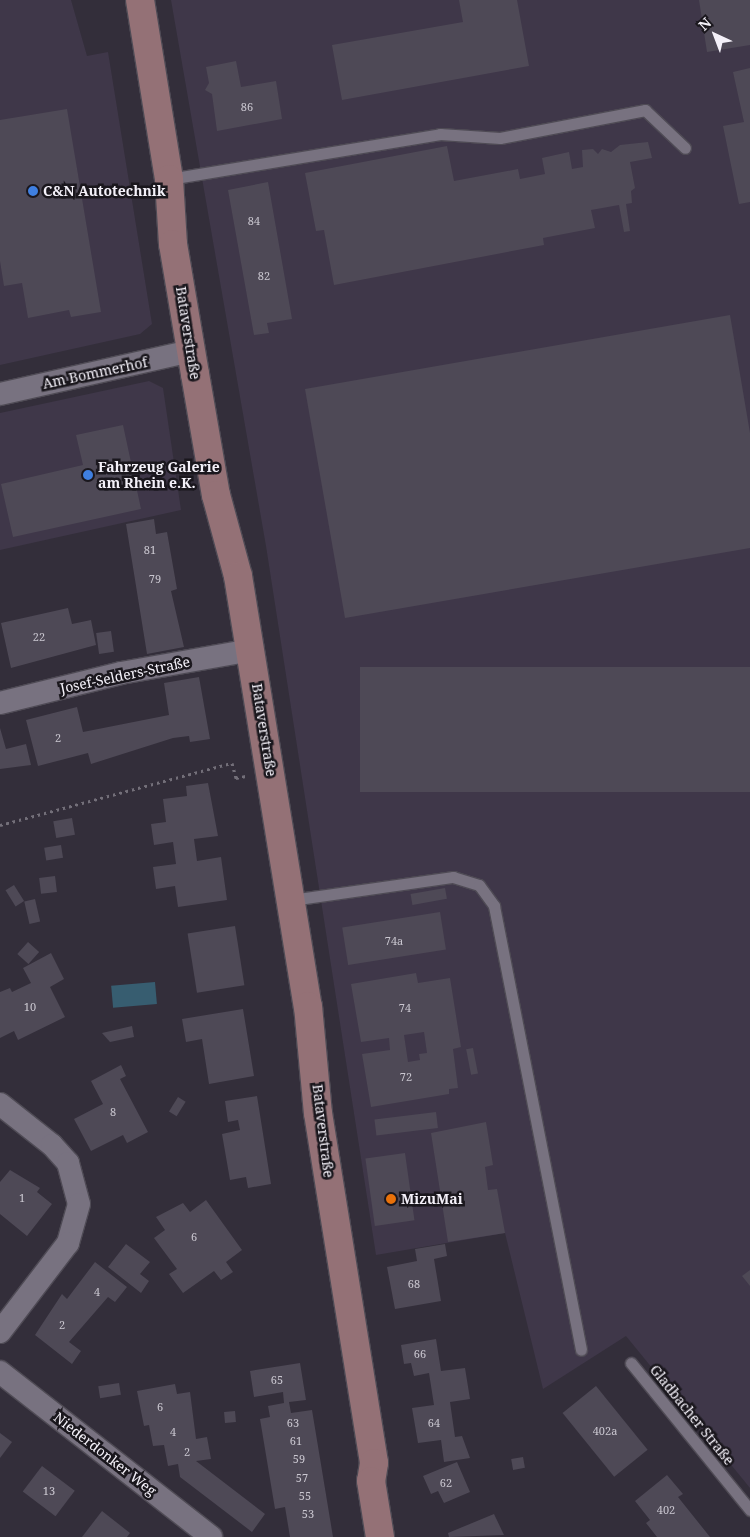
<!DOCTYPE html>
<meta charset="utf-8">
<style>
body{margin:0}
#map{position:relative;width:750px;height:1537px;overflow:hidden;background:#332e3a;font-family:"Noto Serif",serif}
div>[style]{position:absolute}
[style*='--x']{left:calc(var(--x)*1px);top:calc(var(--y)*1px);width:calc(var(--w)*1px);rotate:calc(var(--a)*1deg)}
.built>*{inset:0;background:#3f3749}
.water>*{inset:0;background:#375d70;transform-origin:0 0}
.building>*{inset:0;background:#4e4956;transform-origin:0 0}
.path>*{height:3px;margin-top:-1.5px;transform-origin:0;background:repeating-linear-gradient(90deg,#736f79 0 2.5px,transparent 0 6.5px)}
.roads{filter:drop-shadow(1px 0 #4f4b55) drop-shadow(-1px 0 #4f4b55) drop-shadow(0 1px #4f4b55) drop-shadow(0 -1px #4f4b55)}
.lane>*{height:11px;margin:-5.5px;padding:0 5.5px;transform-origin:5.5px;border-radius:5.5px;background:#787280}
.street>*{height:22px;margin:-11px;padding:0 11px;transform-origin:11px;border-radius:11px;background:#787280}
.secondary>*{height:28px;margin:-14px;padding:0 14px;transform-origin:14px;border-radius:14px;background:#947176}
.dots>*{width:14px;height:14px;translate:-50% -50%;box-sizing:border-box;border:2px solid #1a171d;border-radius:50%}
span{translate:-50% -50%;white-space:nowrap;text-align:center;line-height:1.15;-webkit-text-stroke:5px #1a171d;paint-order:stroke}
.number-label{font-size:11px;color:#cac7d0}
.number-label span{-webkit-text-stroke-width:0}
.poi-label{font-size:14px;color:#f4f1f9;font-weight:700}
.left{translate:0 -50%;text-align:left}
.street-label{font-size:14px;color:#f4f1f9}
.north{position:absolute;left:690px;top:10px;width:50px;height:50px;-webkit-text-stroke:4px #1a171d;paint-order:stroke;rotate:317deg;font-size:14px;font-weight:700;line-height:20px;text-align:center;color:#f4f1f9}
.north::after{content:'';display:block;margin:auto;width:18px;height:22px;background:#f4f1f9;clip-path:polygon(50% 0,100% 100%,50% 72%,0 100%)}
</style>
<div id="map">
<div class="built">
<div style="clip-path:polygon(0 0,71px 0,87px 56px,108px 52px,152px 324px,140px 334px,0 365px)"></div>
<div style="clip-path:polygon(171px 0,750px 0,750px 1488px,626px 1336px,543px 1389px,505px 1233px,376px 1255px,266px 546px)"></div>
<div style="clip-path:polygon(149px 381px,163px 388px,181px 510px,0 550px,0 413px)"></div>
</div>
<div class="water">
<div style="left:155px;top:982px;width:22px;height:44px;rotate:85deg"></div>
</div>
<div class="building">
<div style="clip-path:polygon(459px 0,517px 0,529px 66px,342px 100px,332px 45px,463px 22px)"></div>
<div style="clip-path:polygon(699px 0,750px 0,750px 45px,707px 52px)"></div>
<div style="clip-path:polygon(236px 61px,241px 87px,276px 81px,282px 119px,217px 131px,212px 94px,205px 90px,209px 83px,206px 67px)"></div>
<div style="clip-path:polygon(750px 68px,750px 202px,739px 204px,723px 126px,744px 122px,733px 72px)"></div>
<div style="clip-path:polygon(67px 109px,101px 312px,71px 317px,69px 310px,28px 318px,22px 283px,4px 286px,0 261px,0 120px)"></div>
<div style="clip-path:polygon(648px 142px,652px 158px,630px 162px,635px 188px,631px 191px,632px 203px,626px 204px,630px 231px,624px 232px,619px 205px,591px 210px,595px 228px,543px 238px,544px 245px,334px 285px,324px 230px,316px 231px,305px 173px,447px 146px,454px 181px,518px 169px,520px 179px,545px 174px,542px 158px,569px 152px,572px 169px,583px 167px,582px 150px,593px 149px,598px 154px,602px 149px,611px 152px,620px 145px)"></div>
<div style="clip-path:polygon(268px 182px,292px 319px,267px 323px,269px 333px,254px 335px,228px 190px)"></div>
<div style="clip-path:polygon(730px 315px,750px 433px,750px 548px,345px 618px,305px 389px)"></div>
<div style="clip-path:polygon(123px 425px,141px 509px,13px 537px,1px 484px,83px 465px,76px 435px)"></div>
<div style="clip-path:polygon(154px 519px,156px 534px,167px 532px,177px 589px,171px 591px,184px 647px,147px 654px,126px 524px)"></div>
<div style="clip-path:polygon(68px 608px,72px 624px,91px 620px,96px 645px,11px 668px,1px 623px)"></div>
<div style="left:111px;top:631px;width:21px;height:15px;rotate:82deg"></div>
<div style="left:750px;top:667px;width:125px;height:390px;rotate:90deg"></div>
<div style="clip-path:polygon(199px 677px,210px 739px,190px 742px,189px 736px,173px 738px,91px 764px,88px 753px,38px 766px,26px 720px,77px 707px,83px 732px,169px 715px,164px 683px)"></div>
<div style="clip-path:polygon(0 728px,6px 749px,26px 744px,31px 765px,0 769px)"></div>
<div style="clip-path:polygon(208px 783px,218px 836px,194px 839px,197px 861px,221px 857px,227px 900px,178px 907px,175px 886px,156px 889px,153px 867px,176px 864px,173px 842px,154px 845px,151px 824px,166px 822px,163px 799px,187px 796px,186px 786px)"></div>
<div style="left:72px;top:818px;width:17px;height:19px;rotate:80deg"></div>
<div style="left:61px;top:845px;width:13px;height:17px;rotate:81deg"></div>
<div style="left:55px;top:876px;width:16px;height:16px;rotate:83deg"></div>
<div style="left:14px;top:885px;width:19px;height:10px;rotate:58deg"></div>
<div style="left:445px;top:888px;width:11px;height:35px;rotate:80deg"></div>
<div style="left:35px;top:899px;width:23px;height:11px;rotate:77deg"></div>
<div style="left:440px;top:912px;width:38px;height:99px;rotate:81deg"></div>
<div style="left:235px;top:926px;width:60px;height:48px;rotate:81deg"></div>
<div style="left:28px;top:942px;width:15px;height:16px;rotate:42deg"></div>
<div style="clip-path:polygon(51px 953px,64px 979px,50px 987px,65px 1017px,18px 1040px,14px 1031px,0 1038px,0 992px,10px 988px,12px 992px,31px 983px,23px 968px)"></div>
<div style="clip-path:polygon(evenodd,416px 973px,418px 983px,450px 978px,461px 1047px,453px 1049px,458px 1088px,449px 1089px,449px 1094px,371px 1107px,362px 1054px,390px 1050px,389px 1038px,361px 1042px,351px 984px,416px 973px,424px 1032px,427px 1053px,419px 1054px,420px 1060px,408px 1062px,404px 1035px,424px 1032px)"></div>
<div style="clip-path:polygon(243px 1009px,254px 1076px,209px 1084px,202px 1039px,186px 1042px,182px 1019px)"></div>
<div style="clip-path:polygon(132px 1026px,134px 1037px,110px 1042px,102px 1033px)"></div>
<div style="left:473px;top:1048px;width:26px;height:7px;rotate:79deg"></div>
<div style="clip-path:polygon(121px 1065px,126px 1076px,120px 1079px,148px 1132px,127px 1143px,123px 1135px,91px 1151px,74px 1119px,103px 1104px,91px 1081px)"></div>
<div style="clip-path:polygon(257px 1096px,271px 1184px,248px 1188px,246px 1177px,230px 1180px,222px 1134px,240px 1130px,238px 1120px,228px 1122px,225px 1101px)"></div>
<div style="left:178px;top:1097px;width:9px;height:17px;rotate:32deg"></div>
<div style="left:436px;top:1112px;width:16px;height:62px;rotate:83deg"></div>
<div style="clip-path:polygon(486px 1122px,493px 1165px,485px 1167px,488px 1190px,497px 1189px,505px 1233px,448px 1242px,431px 1133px)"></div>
<div style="left:405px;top:1153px;width:68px;height:40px;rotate:82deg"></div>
<div style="clip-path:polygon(10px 1170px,40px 1188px,37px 1192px,52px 1204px,27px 1236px,0 1214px,0 1182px)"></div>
<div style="clip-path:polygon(206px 1200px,242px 1250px,226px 1262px,233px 1272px,221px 1280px,214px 1271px,183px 1293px,169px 1274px,177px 1269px,154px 1238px,165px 1230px,156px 1217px,183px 1203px,190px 1212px)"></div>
<div style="clip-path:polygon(126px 1244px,150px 1262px,140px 1274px,149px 1281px,141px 1293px,108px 1267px)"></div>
<div style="clip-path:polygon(445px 1244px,447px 1256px,434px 1259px,441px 1301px,395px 1309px,387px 1267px,417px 1261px,415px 1249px)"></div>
<div style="clip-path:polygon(95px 1262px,127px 1287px,115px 1302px,108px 1297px,69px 1342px,81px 1351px,72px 1364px,35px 1335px,62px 1294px,67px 1299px)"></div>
<div style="clip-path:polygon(750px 1270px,750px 1286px,742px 1276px)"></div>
<div style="clip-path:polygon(436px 1339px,441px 1371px,465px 1368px,470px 1399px,450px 1402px,455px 1437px,462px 1436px,470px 1458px,444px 1462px,441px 1440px,418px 1443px,412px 1408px,434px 1405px,429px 1373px,414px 1376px,411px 1363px,404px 1364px,401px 1345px)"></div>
<div style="clip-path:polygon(300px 1363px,306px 1400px,289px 1402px,291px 1413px,312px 1410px,333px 1537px,290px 1537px,285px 1507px,275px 1509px,260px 1419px,270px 1417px,268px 1406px,284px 1403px,283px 1392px,254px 1397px,250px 1371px)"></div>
<div style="left:119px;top:1383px;width:12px;height:21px;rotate:81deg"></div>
<div style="clip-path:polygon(175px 1384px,177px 1394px,190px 1392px,196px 1439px,207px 1437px,211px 1459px,196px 1461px,265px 1514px,252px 1532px,180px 1477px,178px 1464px,168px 1466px,164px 1445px,153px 1446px,149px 1425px,144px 1426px,137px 1391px)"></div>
<div style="left:596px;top:1386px;width:82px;height:43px;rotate:51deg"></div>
<div style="left:235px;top:1411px;width:11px;height:11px;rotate:85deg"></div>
<div style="clip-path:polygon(0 1433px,12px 1442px,0 1458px)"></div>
<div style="left:523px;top:1457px;width:11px;height:12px;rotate:80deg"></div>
<div style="clip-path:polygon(457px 1462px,470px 1492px,444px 1503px,438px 1491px,431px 1494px,423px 1476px)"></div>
<div style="left:42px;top:1466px;width:41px;height:32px;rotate:37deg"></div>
<div style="clip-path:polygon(667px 1475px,683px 1494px,678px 1497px,710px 1537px,657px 1537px,646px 1523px,650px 1520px,635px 1501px)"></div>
<div style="clip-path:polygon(102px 1511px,130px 1533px,127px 1537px,82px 1537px)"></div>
<div style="clip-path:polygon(494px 1514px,504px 1535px,449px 1537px,448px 1533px)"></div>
</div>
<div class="path">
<div style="--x:0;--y:825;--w:240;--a:-15"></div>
<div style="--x:232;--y:763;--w:16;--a:75"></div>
<div style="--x:236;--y:778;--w:10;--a:-11"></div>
</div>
<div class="roads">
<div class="lane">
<div style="--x:169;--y:179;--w:275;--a:-9.4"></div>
<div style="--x:440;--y:134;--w:60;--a:3.8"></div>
<div style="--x:500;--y:138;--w:148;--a:-10.9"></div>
<div style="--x:645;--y:110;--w:55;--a:43.5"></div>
<div style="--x:291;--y:900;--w:164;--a:-8.1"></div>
<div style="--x:453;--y:877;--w:27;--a:17"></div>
<div style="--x:479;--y:885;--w:26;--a:54"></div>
<div style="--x:494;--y:906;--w:452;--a:78.9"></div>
<div style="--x:631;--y:1363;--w:189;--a:51"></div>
</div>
<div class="street">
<div style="--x:0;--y:394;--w:196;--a:-12.7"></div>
<div style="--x:0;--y:703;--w:125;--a:-13.9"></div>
<div style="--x:121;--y:673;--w:132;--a:-10"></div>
<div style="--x:0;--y:1104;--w:66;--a:38.3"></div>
<div style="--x:52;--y:1145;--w:24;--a:48"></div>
<div style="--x:68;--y:1163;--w:42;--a:75"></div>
<div style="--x:79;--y:1204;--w:41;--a:105.8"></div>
<div style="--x:68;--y:1243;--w:112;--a:127.4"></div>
<div style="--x:0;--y:1372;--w:268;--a:38"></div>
</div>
<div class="secondary">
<div style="--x:140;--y:0;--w:181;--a:80.8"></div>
<div style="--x:169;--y:179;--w:65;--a:86.5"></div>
<div style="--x:173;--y:244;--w:132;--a:80.4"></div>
<div style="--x:195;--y:374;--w:123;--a:80.2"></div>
<div style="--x:216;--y:495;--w:84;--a:74.8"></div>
<div style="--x:238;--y:576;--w:436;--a:80.8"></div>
<div style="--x:308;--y:1006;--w:107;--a:84.7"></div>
<div style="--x:318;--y:1113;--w:354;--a:80.9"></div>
<div style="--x:374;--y:1463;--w:18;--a:99"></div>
<div style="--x:371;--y:1481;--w:57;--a:80.9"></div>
</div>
</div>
<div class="dots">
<div style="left:33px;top:191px;background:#3f7fe0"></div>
<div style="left:88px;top:475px;background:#3f7fe0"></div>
<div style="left:391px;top:1199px;background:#e8710a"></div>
</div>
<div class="number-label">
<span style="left:247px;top:107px">86</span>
<span style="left:254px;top:221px">84</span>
<span style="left:264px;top:276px">82</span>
<span style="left:150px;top:550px">81</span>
<span style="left:155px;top:579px">79</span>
<span style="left:39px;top:637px">22</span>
<span style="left:58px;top:738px">2</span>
<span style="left:394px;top:941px">74a</span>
<span style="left:30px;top:1007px">10</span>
<span style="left:405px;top:1008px">74</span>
<span style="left:406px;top:1077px">72</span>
<span style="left:113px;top:1112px">8</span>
<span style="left:22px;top:1198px">1</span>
<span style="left:194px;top:1237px">6</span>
<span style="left:414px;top:1284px">68</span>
<span style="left:97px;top:1292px">4</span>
<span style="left:62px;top:1325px">2</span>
<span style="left:420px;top:1354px">66</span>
<span style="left:277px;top:1380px">65</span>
<span style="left:160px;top:1407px">6</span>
<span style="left:293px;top:1423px">63</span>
<span style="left:434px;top:1423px">64</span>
<span style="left:605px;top:1431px">402a</span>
<span style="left:173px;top:1432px">4</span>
<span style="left:296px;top:1441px">61</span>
<span style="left:187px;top:1452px">2</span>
<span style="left:299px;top:1459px">59</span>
<span style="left:302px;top:1478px">57</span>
<span style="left:446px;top:1483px">62</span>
<span style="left:49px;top:1491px">13</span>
<span style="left:305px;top:1496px">55</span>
<span style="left:666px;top:1510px">402</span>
<span style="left:308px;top:1514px">53</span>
</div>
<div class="poi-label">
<span class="left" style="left:43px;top:191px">C&amp;N Autotechnik</span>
<span class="left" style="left:98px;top:475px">Fahrzeug Galerie<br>am Rhein e.K.</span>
<span class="left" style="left:401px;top:1199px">MizuMai</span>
</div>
<div class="street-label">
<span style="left:188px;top:333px;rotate:81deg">Bataverstraße</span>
<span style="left:95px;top:373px;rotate:-12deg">Am Bommerhof</span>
<span style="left:125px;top:675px;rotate:-12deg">Josef-Selders-Straße</span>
<span style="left:264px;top:730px;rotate:81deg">Bataverstraße</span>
<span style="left:323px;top:1131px;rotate:83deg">Bataverstraße</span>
<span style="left:692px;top:1415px;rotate:51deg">Gladbacher Straße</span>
<span style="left:105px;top:1454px;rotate:38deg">Niederdonker Weg</span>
</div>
<div class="north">N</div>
</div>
